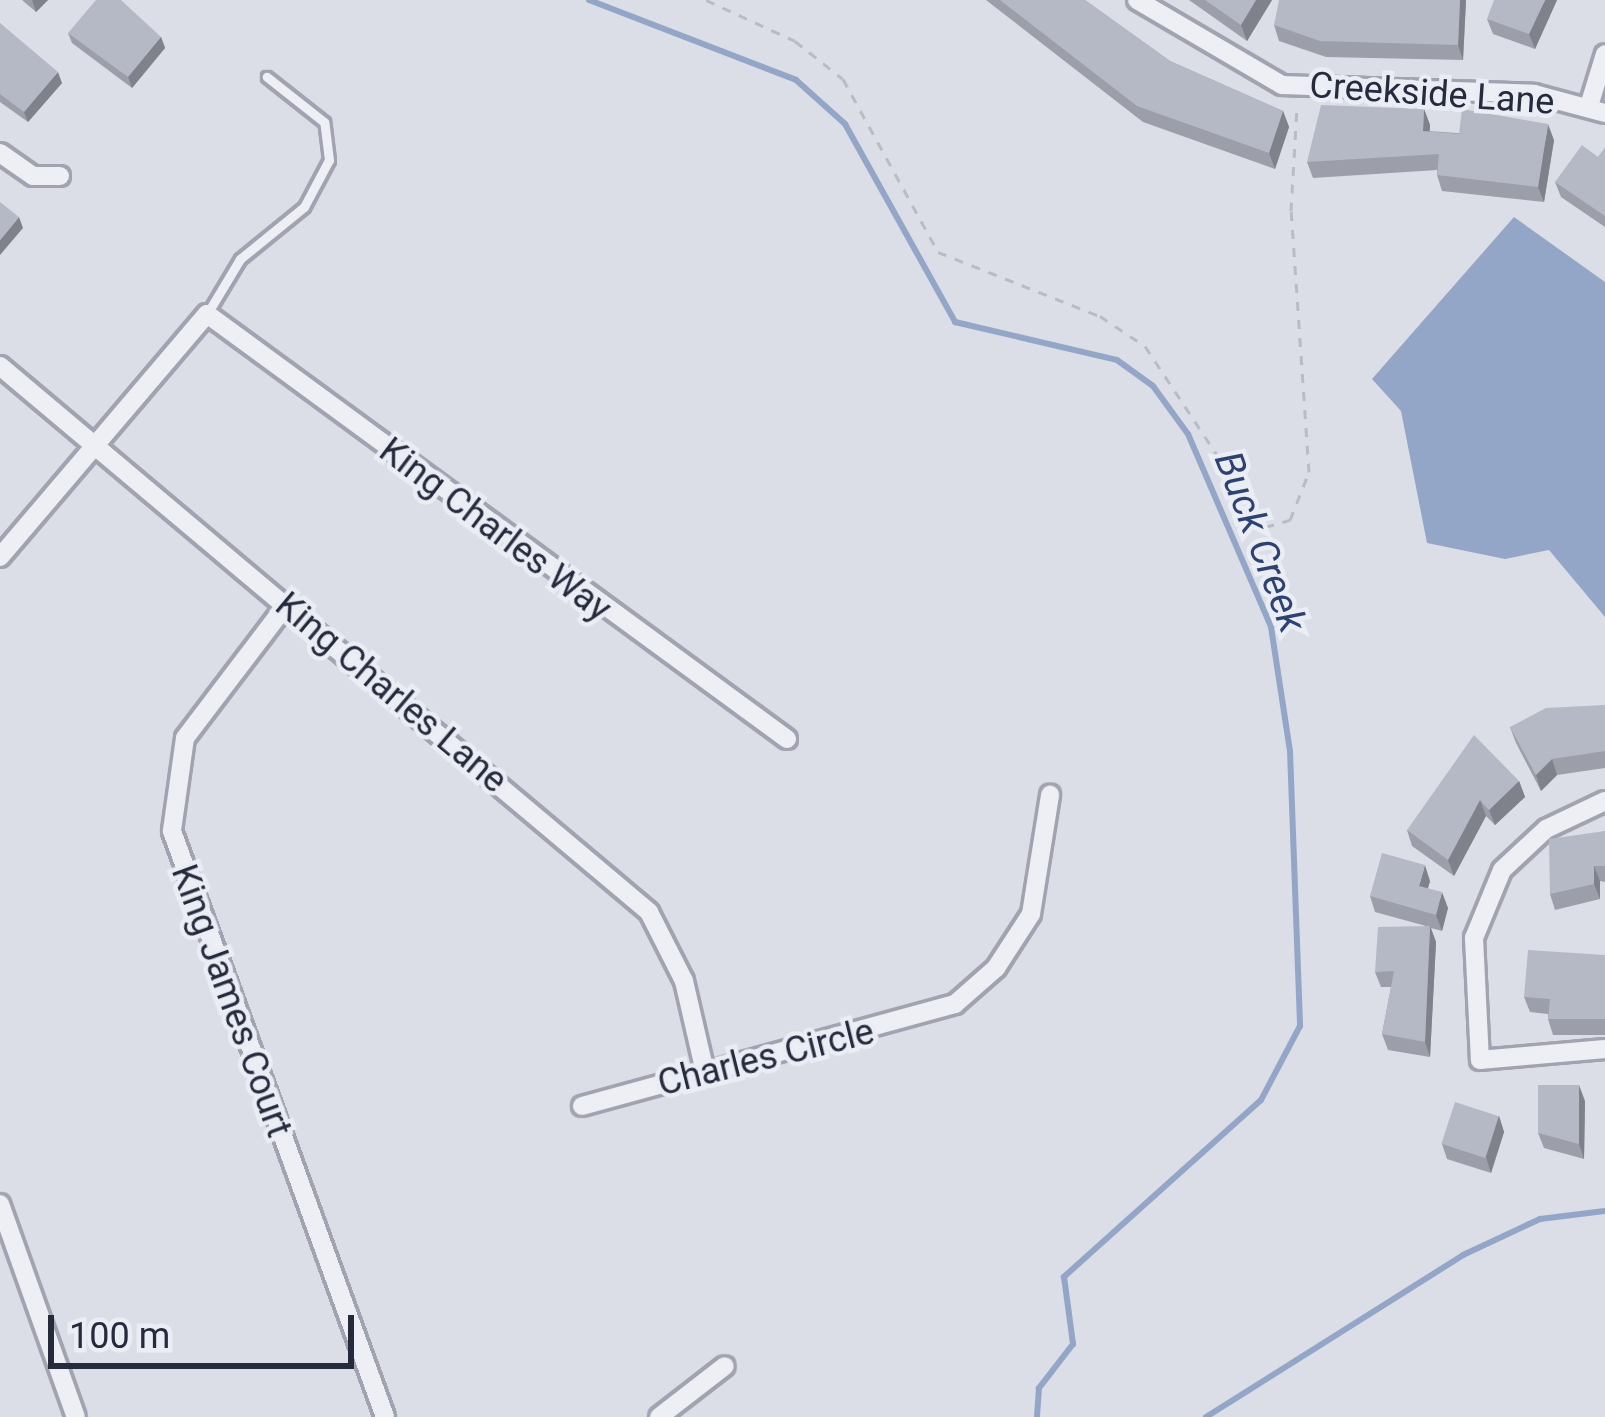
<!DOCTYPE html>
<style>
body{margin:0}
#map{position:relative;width:1605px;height:1417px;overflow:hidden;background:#dbdee6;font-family:Roboto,sans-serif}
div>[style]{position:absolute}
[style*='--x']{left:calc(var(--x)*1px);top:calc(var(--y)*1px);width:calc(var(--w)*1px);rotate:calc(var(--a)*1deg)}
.water>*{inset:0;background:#94a6c8}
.stream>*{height:6px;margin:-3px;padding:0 3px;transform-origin:3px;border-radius:3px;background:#94a6c8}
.path>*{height:3px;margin-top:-1.5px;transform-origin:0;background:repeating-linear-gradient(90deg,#babcc5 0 9px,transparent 0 18px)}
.roads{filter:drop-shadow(3px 0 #a1a4b0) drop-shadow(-3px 0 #a1a4b0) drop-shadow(0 3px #a1a4b0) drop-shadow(0 -3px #a1a4b0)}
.service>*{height:9px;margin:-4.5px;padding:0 4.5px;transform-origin:4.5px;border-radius:4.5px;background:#eeeff5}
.minor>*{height:18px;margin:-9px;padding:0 9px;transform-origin:9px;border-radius:9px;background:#eeeff5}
.wall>*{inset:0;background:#9c9faa}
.shaded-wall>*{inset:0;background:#7f828b}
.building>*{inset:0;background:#b5b9c6;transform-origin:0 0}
span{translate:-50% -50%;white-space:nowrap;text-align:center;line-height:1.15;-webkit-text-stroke:9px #eaedf4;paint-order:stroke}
.street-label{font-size:36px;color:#252a3d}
.water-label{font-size:39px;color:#2e4272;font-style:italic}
.scale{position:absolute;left:48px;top:1315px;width:306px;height:54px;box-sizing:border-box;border:6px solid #252a3d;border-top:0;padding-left:15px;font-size:36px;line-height:42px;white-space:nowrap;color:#252a3d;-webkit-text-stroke:9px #eaedf4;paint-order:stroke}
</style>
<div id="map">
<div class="water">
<div style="clip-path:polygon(1514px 217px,1605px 282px,1605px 617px,1549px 550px,1505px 559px,1427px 543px,1401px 411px,1372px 379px)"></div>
</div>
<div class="stream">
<div style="--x:589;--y:0;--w:222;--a:21.1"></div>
<div style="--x:796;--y:80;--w:66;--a:41.9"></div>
<div style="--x:845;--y:124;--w:227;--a:60.9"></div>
<div style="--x:955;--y:322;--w:166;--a:13.2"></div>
<div style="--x:1117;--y:360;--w:44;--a:35.8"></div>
<div style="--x:1153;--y:386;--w:59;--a:53.9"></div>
<div style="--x:1188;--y:434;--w:210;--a:66.7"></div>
<div style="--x:1271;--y:627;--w:125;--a:81.3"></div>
<div style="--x:1290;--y:751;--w:275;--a:87.9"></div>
<div style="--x:1300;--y:1026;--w:84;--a:117.8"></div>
<div style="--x:1261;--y:1100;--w:265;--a:138.1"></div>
<div style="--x:1064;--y:1277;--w:68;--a:82.3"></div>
<div style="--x:1073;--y:1344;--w:56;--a:127.7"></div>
<div style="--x:1039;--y:1388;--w:29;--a:94"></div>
<div style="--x:1206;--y:1417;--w:304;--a:-32.2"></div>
<div style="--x:1463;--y:1255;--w:85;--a:-25.1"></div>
<div style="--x:1540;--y:1219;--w:65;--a:-7"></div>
</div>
<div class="path">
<div style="--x:706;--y:0;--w:98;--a:24.7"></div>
<div style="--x:795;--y:41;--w:61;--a:38.4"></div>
<div style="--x:843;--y:79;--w:197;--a:61.2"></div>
<div style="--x:938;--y:252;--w:174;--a:21.6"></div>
<div style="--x:1100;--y:316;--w:54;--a:33.7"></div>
<div style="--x:1145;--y:346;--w:217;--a:56.5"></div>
<div style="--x:1265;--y:527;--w:26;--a:-16"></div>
<div style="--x:1290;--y:520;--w:52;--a:-68.4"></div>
<div style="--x:1309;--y:472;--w:262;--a:-93.9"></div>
<div style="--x:1291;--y:211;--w:105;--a:-86.7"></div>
</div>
<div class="roads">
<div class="service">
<div style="--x:207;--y:314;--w:64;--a:-59"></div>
<div style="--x:240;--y:259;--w:82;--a:-39.1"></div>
<div style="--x:304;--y:207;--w:53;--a:-62"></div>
<div style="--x:329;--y:160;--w:38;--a:-97"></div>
<div style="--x:324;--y:122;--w:73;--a:-141.7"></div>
</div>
<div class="minor">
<div style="--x:1137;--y:0;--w:168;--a:30.4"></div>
<div style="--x:1282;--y:85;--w:252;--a:2"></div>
<div style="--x:1534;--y:94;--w:73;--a:15"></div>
<div style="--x:1589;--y:106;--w:54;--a:-72.9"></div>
<div style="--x:0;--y:153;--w:40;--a:34.9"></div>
<div style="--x:33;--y:176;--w:27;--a:0"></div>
<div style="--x:0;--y:366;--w:848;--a:40.07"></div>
<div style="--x:649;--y:912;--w:77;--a:63.1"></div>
<div style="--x:684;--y:981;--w:93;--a:77"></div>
<div style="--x:0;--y:557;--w:319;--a:-49.6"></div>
<div style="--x:207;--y:314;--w:719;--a:36.23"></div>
<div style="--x:286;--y:605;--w:167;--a:127.2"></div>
<div style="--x:185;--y:738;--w:94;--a:98"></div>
<div style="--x:172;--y:831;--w:624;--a:70.02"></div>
<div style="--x:1605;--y:801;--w:65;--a:154.6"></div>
<div style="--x:1546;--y:829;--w:60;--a:137"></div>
<div style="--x:1502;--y:870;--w:74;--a:112.4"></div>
<div style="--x:1474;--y:938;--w:122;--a:87.2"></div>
<div style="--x:1480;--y:1060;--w:125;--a:-5"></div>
<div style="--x:582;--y:1106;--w:387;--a:-15.3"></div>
<div style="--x:955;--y:1004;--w:55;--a:-41.3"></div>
<div style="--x:996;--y:968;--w:64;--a:-57.1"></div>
<div style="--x:1031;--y:914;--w:121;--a:-80.9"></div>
<div style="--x:0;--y:1204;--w:226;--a:70.4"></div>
<div style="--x:659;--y:1417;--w:83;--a:-37.7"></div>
</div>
</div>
<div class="wall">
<div style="clip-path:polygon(22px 0,48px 0,36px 12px)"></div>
<div style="clip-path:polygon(986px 0,1085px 0,1170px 61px,1283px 111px,1289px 127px,1275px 169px,1143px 122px)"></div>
<div style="clip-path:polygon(1189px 0,1272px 0,1247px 41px)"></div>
<div style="clip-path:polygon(1466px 0,1463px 60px,1326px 57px,1279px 41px,1274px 25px)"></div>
<div style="clip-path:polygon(1557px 0,1535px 49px,1493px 34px,1487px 19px)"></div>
<div style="clip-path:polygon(0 23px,62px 83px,28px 122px,0 102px)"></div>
<div style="clip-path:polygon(68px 33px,161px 37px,165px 48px,132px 88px,72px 43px)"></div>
<div style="clip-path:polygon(1424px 109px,1430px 125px,1429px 131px,1554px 140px,1544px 202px,1442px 191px,1437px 175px,1437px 170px,1313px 178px,1307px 162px)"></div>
<div style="clip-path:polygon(1605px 148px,1605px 227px,1561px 197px,1555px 182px,1598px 157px)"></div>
<div style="clip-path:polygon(1605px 705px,1605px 768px,1557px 775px,1541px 791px,1516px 743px,1510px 727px)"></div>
<div style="clip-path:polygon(1519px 781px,1525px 797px,1495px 825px,1486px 816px,1454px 876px,1412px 846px,1407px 830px)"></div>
<div style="clip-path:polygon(1605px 831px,1605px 882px,1600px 881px,1600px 899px,1555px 910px,1550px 894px)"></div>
<div style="clip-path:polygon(1430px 881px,1428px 888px,1448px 908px,1442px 931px,1431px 928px,1436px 942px,1430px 1057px,1388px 1050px,1382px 1034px,1391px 987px,1381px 987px,1375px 972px,1426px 926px,1375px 912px,1370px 896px)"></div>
<div style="clip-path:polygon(1605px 955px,1605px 1035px,1553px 1035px,1548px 1019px,1548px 1014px,1530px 1012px,1524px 997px)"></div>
<div style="clip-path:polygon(1585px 1101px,1584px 1159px,1544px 1148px,1538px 1133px)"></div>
<div style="clip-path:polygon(1499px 1116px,1504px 1132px,1491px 1173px,1447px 1159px,1442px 1144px)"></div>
</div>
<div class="shaded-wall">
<div style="clip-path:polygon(32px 0,48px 0,36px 12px)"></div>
<div style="clip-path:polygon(1256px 0,1272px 0,1247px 41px,1241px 25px)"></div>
<div style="clip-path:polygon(1460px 0,1466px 0,1463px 60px,1458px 45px)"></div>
<div style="clip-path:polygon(1545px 0,1557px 0,1535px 49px,1529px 34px)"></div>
<div style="clip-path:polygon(161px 37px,165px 48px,132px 88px,128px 77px)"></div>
<div style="clip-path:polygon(58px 72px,62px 83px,28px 122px,24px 112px)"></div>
<div style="clip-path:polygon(1424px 109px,1430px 125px,1429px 147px,1423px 131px)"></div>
<div style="clip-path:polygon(1283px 111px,1289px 127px,1275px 169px,1269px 153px)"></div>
<div style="clip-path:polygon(1548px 124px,1554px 140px,1544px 202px,1538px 187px)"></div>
<div style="clip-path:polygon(19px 217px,23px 228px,0 255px,0 240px)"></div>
<div style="clip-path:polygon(1552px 759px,1557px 775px,1541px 791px,1536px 775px)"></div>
<div style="clip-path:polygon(1519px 781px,1525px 797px,1495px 825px,1489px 810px)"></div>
<div style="clip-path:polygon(1480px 800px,1486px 816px,1454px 876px,1448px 860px)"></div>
<div style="clip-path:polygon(1425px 865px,1430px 881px,1424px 901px,1419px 886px)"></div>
<div style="clip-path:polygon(1594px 866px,1600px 881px,1600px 899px,1594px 884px)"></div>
<div style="clip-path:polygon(1442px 892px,1448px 908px,1442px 931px,1436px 915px)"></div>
<div style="clip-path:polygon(1430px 926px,1436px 942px,1430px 1057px,1425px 1042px)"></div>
<div style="clip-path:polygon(1579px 1085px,1585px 1101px,1584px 1159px,1579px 1144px)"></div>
<div style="clip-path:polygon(1499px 1116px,1504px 1132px,1491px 1173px,1486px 1157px)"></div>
</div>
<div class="building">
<div style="clip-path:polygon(96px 0,121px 0,161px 37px,128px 77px,68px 33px)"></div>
<div style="clip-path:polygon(1000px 0,1085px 0,1170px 61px,1283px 111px,1269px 153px,1137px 106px)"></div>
<div style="clip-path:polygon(1205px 0,1256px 0,1241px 25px)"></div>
<div style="clip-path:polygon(1279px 0,1460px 0,1458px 45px,1320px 41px,1274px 25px)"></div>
<div style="clip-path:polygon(1494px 0,1545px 0,1529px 34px,1487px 19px)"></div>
<div style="clip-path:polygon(0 23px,58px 72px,24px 112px,0 94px)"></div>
<div style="clip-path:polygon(1321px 105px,1424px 109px,1423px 131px,1459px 134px,1462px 109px,1548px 124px,1538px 187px,1437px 175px,1439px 154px,1307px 162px)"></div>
<div style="clip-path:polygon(1582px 145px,1598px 157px,1605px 148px,1605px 216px,1555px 182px)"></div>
<div style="clip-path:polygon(0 202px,19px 217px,0 240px)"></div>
<div style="clip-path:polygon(1605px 705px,1605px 751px,1552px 759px,1536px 775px,1510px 727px,1546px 708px)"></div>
<div style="clip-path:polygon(1474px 735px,1519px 781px,1489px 810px,1480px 800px,1448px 860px,1407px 830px)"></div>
<div style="clip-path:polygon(1605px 831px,1605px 866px,1594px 866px,1594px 884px,1550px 894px,1549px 839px)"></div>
<div style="clip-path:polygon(1382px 853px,1425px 865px,1419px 886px,1442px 892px,1436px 915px,1370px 896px)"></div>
<div style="clip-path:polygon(1430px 926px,1425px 1042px,1382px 1034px,1394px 971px,1375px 972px,1378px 927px)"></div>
<div style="clip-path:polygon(1528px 950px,1605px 955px,1605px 1019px,1548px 1019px,1550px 999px,1524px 997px)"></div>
<div style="clip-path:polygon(1538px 1085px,1579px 1085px,1579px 1144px,1538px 1133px)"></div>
<div style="left:1455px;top:1102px;width:46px;height:44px;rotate:18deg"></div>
</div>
<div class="street-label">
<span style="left:1432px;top:94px;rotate:4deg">Creekside Lane</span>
<span style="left:495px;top:530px;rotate:37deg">King Charles Way</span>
<span style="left:391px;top:693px;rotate:40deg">King Charles Lane</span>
<span style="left:231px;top:1001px;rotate:70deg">King James Court</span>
<span style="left:766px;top:1058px;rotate:-14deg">Charles Circle</span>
</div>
<div class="water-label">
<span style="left:1260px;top:542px;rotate:69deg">Buck Creek</span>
</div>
<div class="scale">100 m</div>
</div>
